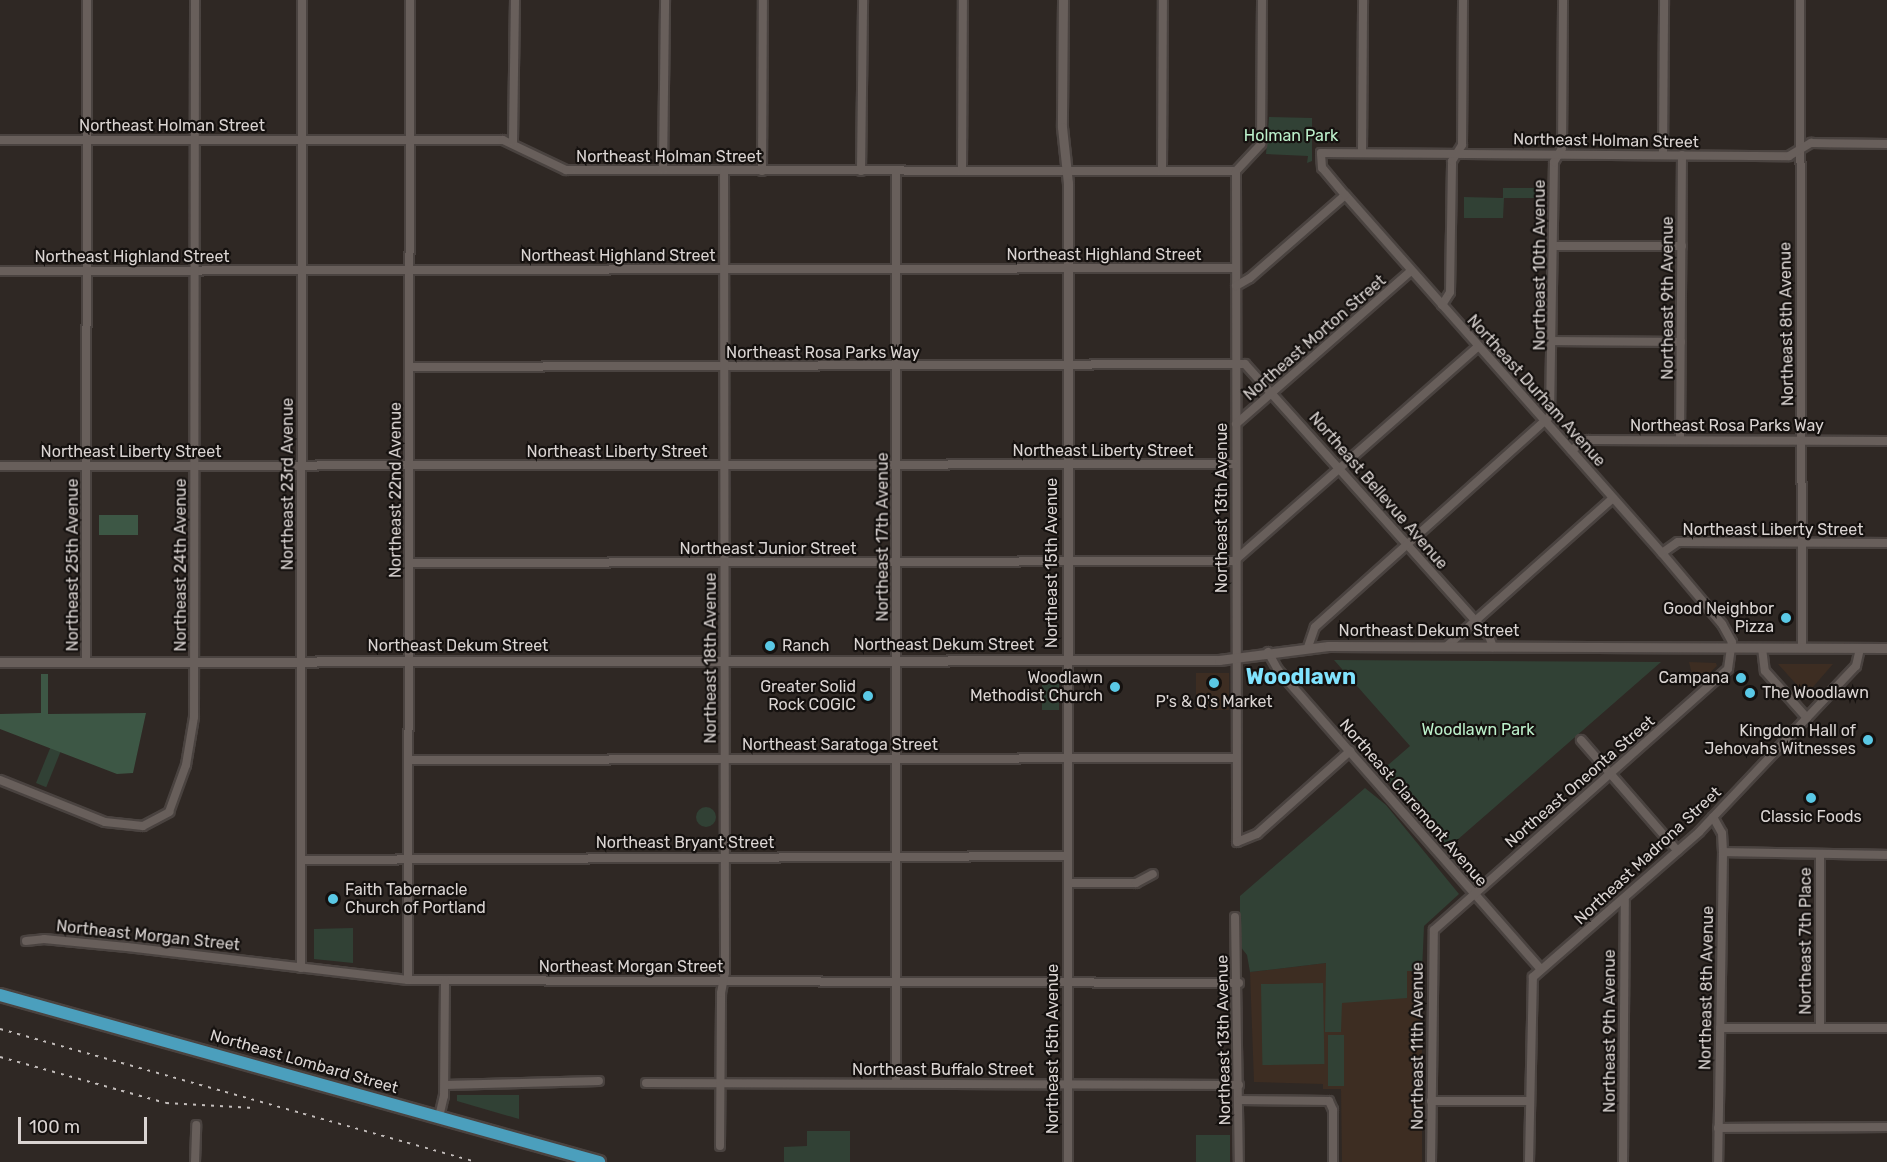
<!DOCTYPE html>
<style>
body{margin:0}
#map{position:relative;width:1887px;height:1162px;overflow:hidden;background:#2f2824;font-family:Rubik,sans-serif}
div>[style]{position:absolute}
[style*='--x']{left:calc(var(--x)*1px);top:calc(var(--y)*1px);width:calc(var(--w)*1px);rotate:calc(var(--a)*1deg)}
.commercial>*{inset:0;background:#3d2d22;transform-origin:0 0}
.green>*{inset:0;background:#314135;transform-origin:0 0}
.round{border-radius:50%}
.forest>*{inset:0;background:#3d5745;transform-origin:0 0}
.roads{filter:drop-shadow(2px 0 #4a4340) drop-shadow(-2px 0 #4a4340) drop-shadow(0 2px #4a4340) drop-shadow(0 -2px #4a4340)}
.minor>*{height:8px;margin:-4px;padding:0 4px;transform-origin:4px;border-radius:4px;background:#685f5b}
.tertiary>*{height:9px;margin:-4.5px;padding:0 4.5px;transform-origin:4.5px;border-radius:4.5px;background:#685f5b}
.primary>*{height:12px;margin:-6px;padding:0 6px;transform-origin:6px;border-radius:6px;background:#4b9fbd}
.rail>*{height:2px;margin-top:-1px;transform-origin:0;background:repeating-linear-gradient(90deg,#c3bdbb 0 3px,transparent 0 9px)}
.dots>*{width:16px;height:16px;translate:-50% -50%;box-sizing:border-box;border:3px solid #15110f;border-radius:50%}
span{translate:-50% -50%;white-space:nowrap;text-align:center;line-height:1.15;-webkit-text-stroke:4.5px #15110f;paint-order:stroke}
.street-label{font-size:16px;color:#dad4d2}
.park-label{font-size:16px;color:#bcf0cb}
.poi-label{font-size:16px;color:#dad4d2}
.right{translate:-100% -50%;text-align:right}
.left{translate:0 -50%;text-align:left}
.district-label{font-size:22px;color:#80e3fe;font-weight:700}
.scale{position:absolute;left:18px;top:1117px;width:129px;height:27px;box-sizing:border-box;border:3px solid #dad4d2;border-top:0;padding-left:8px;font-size:18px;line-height:21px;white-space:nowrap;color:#dad4d2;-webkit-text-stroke:4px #15110f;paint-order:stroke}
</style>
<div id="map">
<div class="commercial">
<div style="clip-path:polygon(1689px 662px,1716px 663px,1717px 666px,1695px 686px)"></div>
<div style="clip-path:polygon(1778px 664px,1833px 664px,1806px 695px)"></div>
<div style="left:1196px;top:673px;width:33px;height:37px"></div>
<div style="clip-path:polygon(1326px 963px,1422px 971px,1422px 1162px,1342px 1162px,1341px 1089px,1323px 1089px,1323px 1084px,1254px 1082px,1250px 972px)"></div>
</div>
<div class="green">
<div style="clip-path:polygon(1269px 117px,1312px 118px,1312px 161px,1307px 163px,1308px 156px,1266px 154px)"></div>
<div style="clip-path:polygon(1503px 188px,1542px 188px,1542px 198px,1504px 198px,1503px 218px,1464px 218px,1464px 197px,1503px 198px)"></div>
<div style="clip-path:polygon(1334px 660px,1661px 662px,1448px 848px,1380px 772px,1410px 746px)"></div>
<div style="left:1042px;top:673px;width:17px;height:37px"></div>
<div style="left:51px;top:746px;width:11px;height:40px;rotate:22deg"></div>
<div style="clip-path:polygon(1365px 788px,1386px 805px,1459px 894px,1424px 926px,1422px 971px,1407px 971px,1407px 998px,1342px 1003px,1341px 1032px,1325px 1032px,1326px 963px,1250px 972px,1247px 955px,1240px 946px,1240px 896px)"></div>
<div class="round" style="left:696px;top:807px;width:20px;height:20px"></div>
<div style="clip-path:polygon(353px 928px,353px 963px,314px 959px,314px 929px)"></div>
<div style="left:1323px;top:983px;width:81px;height:62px;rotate:89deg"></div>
<div style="left:1328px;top:1035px;width:16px;height:51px"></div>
<div style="clip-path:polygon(457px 1095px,519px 1095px,519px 1119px,457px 1101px)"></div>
<div style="clip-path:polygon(807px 1131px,850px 1131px,850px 1162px,784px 1162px,784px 1147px,807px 1146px)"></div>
<div style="left:1196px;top:1135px;width:34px;height:27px"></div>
</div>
<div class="forest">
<div style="left:99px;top:515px;width:39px;height:20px"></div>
<div style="clip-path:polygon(41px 674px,48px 674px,48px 714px,146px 713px,133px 773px,117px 774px,0 729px,0 714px,41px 713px)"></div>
</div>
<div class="roads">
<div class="minor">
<div style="--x:1800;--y:0;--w:648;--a:89.82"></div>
<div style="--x:0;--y:140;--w:503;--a:0"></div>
<div style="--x:503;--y:140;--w:70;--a:25.5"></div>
<div style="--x:566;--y:170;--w:11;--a:0"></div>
<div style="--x:577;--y:170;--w:659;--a:0.09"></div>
<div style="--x:1236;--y:171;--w:37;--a:-47"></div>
<div style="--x:1261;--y:144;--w:144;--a:-89.6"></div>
<div style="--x:513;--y:142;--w:142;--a:-89.2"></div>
<div style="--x:1362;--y:152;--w:152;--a:-89.6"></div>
<div style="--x:1663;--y:155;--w:155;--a:-89.6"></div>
<div style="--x:663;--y:170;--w:170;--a:-89.3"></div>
<div style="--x:762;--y:171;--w:171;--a:-89.7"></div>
<div style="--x:861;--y:171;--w:171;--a:-89.3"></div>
<div style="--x:896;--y:171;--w:912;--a:90"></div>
<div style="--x:962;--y:171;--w:171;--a:-89.7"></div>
<div style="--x:1162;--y:171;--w:171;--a:-89.7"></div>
<div style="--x:1236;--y:171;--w:671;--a:89.91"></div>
<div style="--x:1237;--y:842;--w:22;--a:-22"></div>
<div style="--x:1257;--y:834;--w:125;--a:-41.7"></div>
<div style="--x:1554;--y:246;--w:128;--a:0"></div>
<div style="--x:0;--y:271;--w:1236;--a:-0.14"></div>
<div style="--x:1236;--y:286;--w:16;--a:-30"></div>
<div style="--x:1250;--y:278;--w:126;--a:-41.1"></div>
<div style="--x:1442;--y:305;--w:15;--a:-58"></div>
<div style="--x:1450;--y:292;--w:131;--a:-89.1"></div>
<div style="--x:1452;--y:161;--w:19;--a:-58"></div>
<div style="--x:1462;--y:145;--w:145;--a:-89.6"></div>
<div style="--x:1553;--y:341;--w:128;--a:0.4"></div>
<div style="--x:410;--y:367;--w:835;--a:-0.21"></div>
<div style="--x:1245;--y:364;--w:365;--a:48.1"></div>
<div style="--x:1489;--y:636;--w:12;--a:70"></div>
<div style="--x:1236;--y:424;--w:232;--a:-41.2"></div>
<div style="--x:1680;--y:440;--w:285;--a:-89.6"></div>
<div style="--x:1571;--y:450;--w:20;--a:-30"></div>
<div style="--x:1588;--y:440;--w:299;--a:0.2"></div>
<div style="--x:0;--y:466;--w:1234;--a:-0.09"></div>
<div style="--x:1662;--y:553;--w:19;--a:-35"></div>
<div style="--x:1678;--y:542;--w:209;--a:0.3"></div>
<div style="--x:409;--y:563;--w:825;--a:-0.14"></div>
<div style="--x:1234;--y:561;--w:325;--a:-41.3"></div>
<div style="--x:1447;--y:646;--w:222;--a:-41.7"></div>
<div style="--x:1308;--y:647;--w:21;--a:-71"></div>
<div style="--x:1315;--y:627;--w:316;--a:-41.9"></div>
<div style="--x:1550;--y:416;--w:254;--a:-89.1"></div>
<div style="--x:1554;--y:162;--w:16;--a:-60"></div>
<div style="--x:1562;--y:148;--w:148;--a:-89.6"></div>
<div style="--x:1762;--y:648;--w:23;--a:83"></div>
<div style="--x:1765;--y:671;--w:63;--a:48.2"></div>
<div style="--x:1268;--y:652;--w:21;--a:61"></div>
<div style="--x:1278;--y:670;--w:398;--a:48.7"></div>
<div style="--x:86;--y:662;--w:662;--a:-89.91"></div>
<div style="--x:1581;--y:740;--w:147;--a:48.9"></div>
<div style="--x:409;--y:760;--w:826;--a:-0.14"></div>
<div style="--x:0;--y:780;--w:113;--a:21.8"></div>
<div style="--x:105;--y:822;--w:38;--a:6"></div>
<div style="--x:143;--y:826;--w:30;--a:-28"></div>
<div style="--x:169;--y:812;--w:50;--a:-70.1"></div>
<div style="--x:186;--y:765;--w:49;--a:-80.5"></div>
<div style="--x:194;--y:717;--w:717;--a:-89.92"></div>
<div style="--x:1713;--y:817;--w:18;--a:61"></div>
<div style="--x:1722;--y:833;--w:19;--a:87"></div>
<div style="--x:1723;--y:852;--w:310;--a:90.9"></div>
<div style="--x:1723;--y:852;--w:164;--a:1"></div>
<div style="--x:302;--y:860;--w:766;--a:-0.3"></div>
<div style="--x:1069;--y:883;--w:67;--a:0"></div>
<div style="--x:1136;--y:883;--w:19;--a:-28"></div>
<div style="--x:1235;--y:917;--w:245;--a:89.1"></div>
<div style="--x:26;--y:941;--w:18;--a:-6"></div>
<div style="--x:44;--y:939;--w:83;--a:5.5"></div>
<div style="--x:127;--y:947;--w:283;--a:6.7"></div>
<div style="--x:408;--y:980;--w:831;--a:0.21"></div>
<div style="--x:301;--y:968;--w:968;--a:-89.94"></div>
<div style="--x:408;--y:980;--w:980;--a:-89.88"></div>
<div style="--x:1720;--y:1028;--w:167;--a:0"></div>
<div style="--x:1820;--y:1028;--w:174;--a:-90"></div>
<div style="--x:646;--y:1083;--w:593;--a:0.19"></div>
<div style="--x:445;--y:1085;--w:154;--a:-1.5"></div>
<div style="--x:1239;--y:1100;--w:90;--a:0.6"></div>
<div style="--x:1329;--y:1101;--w:10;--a:66"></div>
<div style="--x:1333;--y:1110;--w:52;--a:90"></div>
<div style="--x:1431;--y:1101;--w:98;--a:0"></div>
<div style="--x:439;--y:1117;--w:22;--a:-77"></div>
<div style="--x:444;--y:1096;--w:116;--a:-89.5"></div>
<div style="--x:1718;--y:1128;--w:169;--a:-0.3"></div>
<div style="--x:720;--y:1146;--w:153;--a:-89.6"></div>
<div style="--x:721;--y:993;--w:21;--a:-79"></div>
<div style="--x:725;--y:972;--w:802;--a:-90.07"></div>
<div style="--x:195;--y:1162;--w:37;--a:-88"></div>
<div style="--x:1068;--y:1162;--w:502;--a:-90"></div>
<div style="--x:1431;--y:1162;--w:232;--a:-89.3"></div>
<div style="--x:1434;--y:930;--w:393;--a:-41.6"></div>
<div style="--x:1728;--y:669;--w:27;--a:-82"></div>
<div style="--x:1732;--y:642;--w:21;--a:-119"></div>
<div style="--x:1722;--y:624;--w:93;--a:-130.2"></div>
<div style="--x:1662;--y:553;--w:478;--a:-131.5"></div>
<div style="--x:1345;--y:195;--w:35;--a:-130"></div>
<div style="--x:1322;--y:168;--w:15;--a:-94"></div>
<div style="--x:1321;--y:153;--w:468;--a:0.4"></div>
<div style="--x:1789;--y:156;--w:26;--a:-31"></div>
<div style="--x:1811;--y:143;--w:76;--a:0.8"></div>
<div style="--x:1529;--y:1162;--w:185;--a:-88.8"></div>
<div style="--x:1533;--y:977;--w:220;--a:-41.1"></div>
<div style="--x:1699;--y:832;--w:228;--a:-46.6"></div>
<div style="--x:1856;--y:666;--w:18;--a:-77"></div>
<div style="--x:1623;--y:1162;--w:262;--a:-89.6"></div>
</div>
<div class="tertiary">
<div style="--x:1063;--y:0;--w:127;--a:90.5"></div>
<div style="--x:1062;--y:127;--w:56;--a:83.9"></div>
<div style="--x:1068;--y:183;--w:477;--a:90"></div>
<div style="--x:0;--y:662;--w:1219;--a:-0.09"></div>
<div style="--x:1219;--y:660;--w:110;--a:-7.3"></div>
<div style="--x:1328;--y:646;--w:559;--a:0.2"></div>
</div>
<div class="primary">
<div style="--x:0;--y:995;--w:622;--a:15.58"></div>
</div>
</div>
<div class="rail">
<div style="--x:0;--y:1029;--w:495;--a:15.6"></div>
<div style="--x:0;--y:1057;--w:172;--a:15.5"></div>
<div style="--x:166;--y:1103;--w:88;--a:3.3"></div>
</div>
<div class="dots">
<div style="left:1786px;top:618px;background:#5ac8e5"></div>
<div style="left:770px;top:646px;background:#5ac8e5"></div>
<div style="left:1741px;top:678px;background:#5ac8e5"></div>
<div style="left:1214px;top:683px;background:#5ac8e5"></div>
<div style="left:1115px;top:687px;background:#5ac8e5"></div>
<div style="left:1750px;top:693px;background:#5ac8e5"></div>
<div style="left:868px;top:696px;background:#5ac8e5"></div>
<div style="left:1868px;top:740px;background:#5ac8e5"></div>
<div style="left:1811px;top:798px;background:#5ac8e5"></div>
<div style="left:333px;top:899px;background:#5ac8e5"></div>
</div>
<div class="street-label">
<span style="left:172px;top:126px">Northeast Holman Street</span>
<span style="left:1606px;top:141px;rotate:1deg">Northeast Holman Street</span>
<span style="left:669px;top:157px">Northeast Holman Street</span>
<span style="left:1104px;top:255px">Northeast Highland Street</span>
<span style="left:618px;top:256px">Northeast Highland Street</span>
<span style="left:132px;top:257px">Northeast Highland Street</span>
<span style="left:1540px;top:265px;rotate:-90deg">Northeast 10th Avenue</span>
<span style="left:1668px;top:298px;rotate:-90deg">Northeast 9th Avenue</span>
<span style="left:1787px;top:324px;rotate:-91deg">Northeast 8th Avenue</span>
<span style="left:1315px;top:338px;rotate:-41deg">Northeast Morton Street</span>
<span style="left:823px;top:353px">Northeast Rosa Parks Way</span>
<span style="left:1536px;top:391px;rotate:48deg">Northeast Durham Avenue</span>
<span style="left:1727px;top:426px">Northeast Rosa Parks Way</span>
<span style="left:1103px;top:451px">Northeast Liberty Street</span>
<span style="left:131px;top:452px">Northeast Liberty Street</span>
<span style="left:617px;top:452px">Northeast Liberty Street</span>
<span style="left:288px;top:484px;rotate:-90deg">Northeast 23rd Avenue</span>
<span style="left:396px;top:490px;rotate:-90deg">Northeast 22nd Avenue</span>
<span style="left:1378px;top:491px;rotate:49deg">Northeast Bellevue Avenue</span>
<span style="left:1222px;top:508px;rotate:-90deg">Northeast 13th Avenue</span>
<span style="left:1773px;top:530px">Northeast Liberty Street</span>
<span style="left:883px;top:537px;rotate:-90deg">Northeast 17th Avenue</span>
<span style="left:768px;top:549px">Northeast Junior Street</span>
<span style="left:1052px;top:563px;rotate:-90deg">Northeast 15th Avenue</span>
<span style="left:73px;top:565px;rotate:-90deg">Northeast 25th Avenue</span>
<span style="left:181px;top:565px;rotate:-90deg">Northeast 24th Avenue</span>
<span style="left:1429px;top:631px">Northeast Dekum Street</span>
<span style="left:944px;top:645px">Northeast Dekum Street</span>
<span style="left:458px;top:646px">Northeast Dekum Street</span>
<span style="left:711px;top:658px;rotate:-90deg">Northeast 18th Avenue</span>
<span style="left:840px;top:745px">Northeast Saratoga Street</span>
<span style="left:1580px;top:782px;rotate:-41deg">Northeast Oneonta Street</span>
<span style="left:1413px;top:803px;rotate:49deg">Northeast Claremont Avenue</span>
<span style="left:685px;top:843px">Northeast Bryant Street</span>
<span style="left:1648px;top:856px;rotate:-43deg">Northeast Madrona Street</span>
<span style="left:148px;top:936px;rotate:6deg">Northeast Morgan Street</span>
<span style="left:1806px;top:941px;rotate:-90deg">Northeast 7th Place</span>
<span style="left:631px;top:967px">Northeast Morgan Street</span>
<span style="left:1707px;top:988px;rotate:-89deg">Northeast 8th Avenue</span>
<span style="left:1610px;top:1031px;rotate:-90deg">Northeast 9th Avenue</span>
<span style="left:1224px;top:1040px;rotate:-91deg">Northeast 13th Avenue</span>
<span style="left:1418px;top:1046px;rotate:-90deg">Northeast 11th Avenue</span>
<span style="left:1053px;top:1049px;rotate:-90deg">Northeast 15th Avenue</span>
<span style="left:304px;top:1062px;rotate:16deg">Northeast Lombard Street</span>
<span style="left:943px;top:1070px">Northeast Buffalo Street</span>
</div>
<div class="park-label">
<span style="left:1291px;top:136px">Holman Park</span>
<span style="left:1478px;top:730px">Woodlawn Park</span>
</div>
<div class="poi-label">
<span class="right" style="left:1774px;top:618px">Good Neighbor<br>Pizza</span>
<span class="left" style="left:782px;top:646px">Ranch</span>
<span class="right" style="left:1103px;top:687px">Woodlawn<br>Methodist Church</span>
<span class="right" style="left:1729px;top:678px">Campana</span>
<span class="right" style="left:856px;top:696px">Greater Solid<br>Rock COGIC</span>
<span class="left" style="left:1762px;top:693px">The Woodlawn</span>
<span style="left:1214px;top:702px">P's &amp; Q's Market</span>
<span class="right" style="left:1856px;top:740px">Kingdom Hall of<br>Jehovahs Witnesses</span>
<span style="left:1811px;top:817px">Classic Foods</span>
<span class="left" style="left:345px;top:899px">Faith Tabernacle<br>Church of Portland</span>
</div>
<div class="district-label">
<span style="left:1301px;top:677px">Woodlawn</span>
</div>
<div class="scale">100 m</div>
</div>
